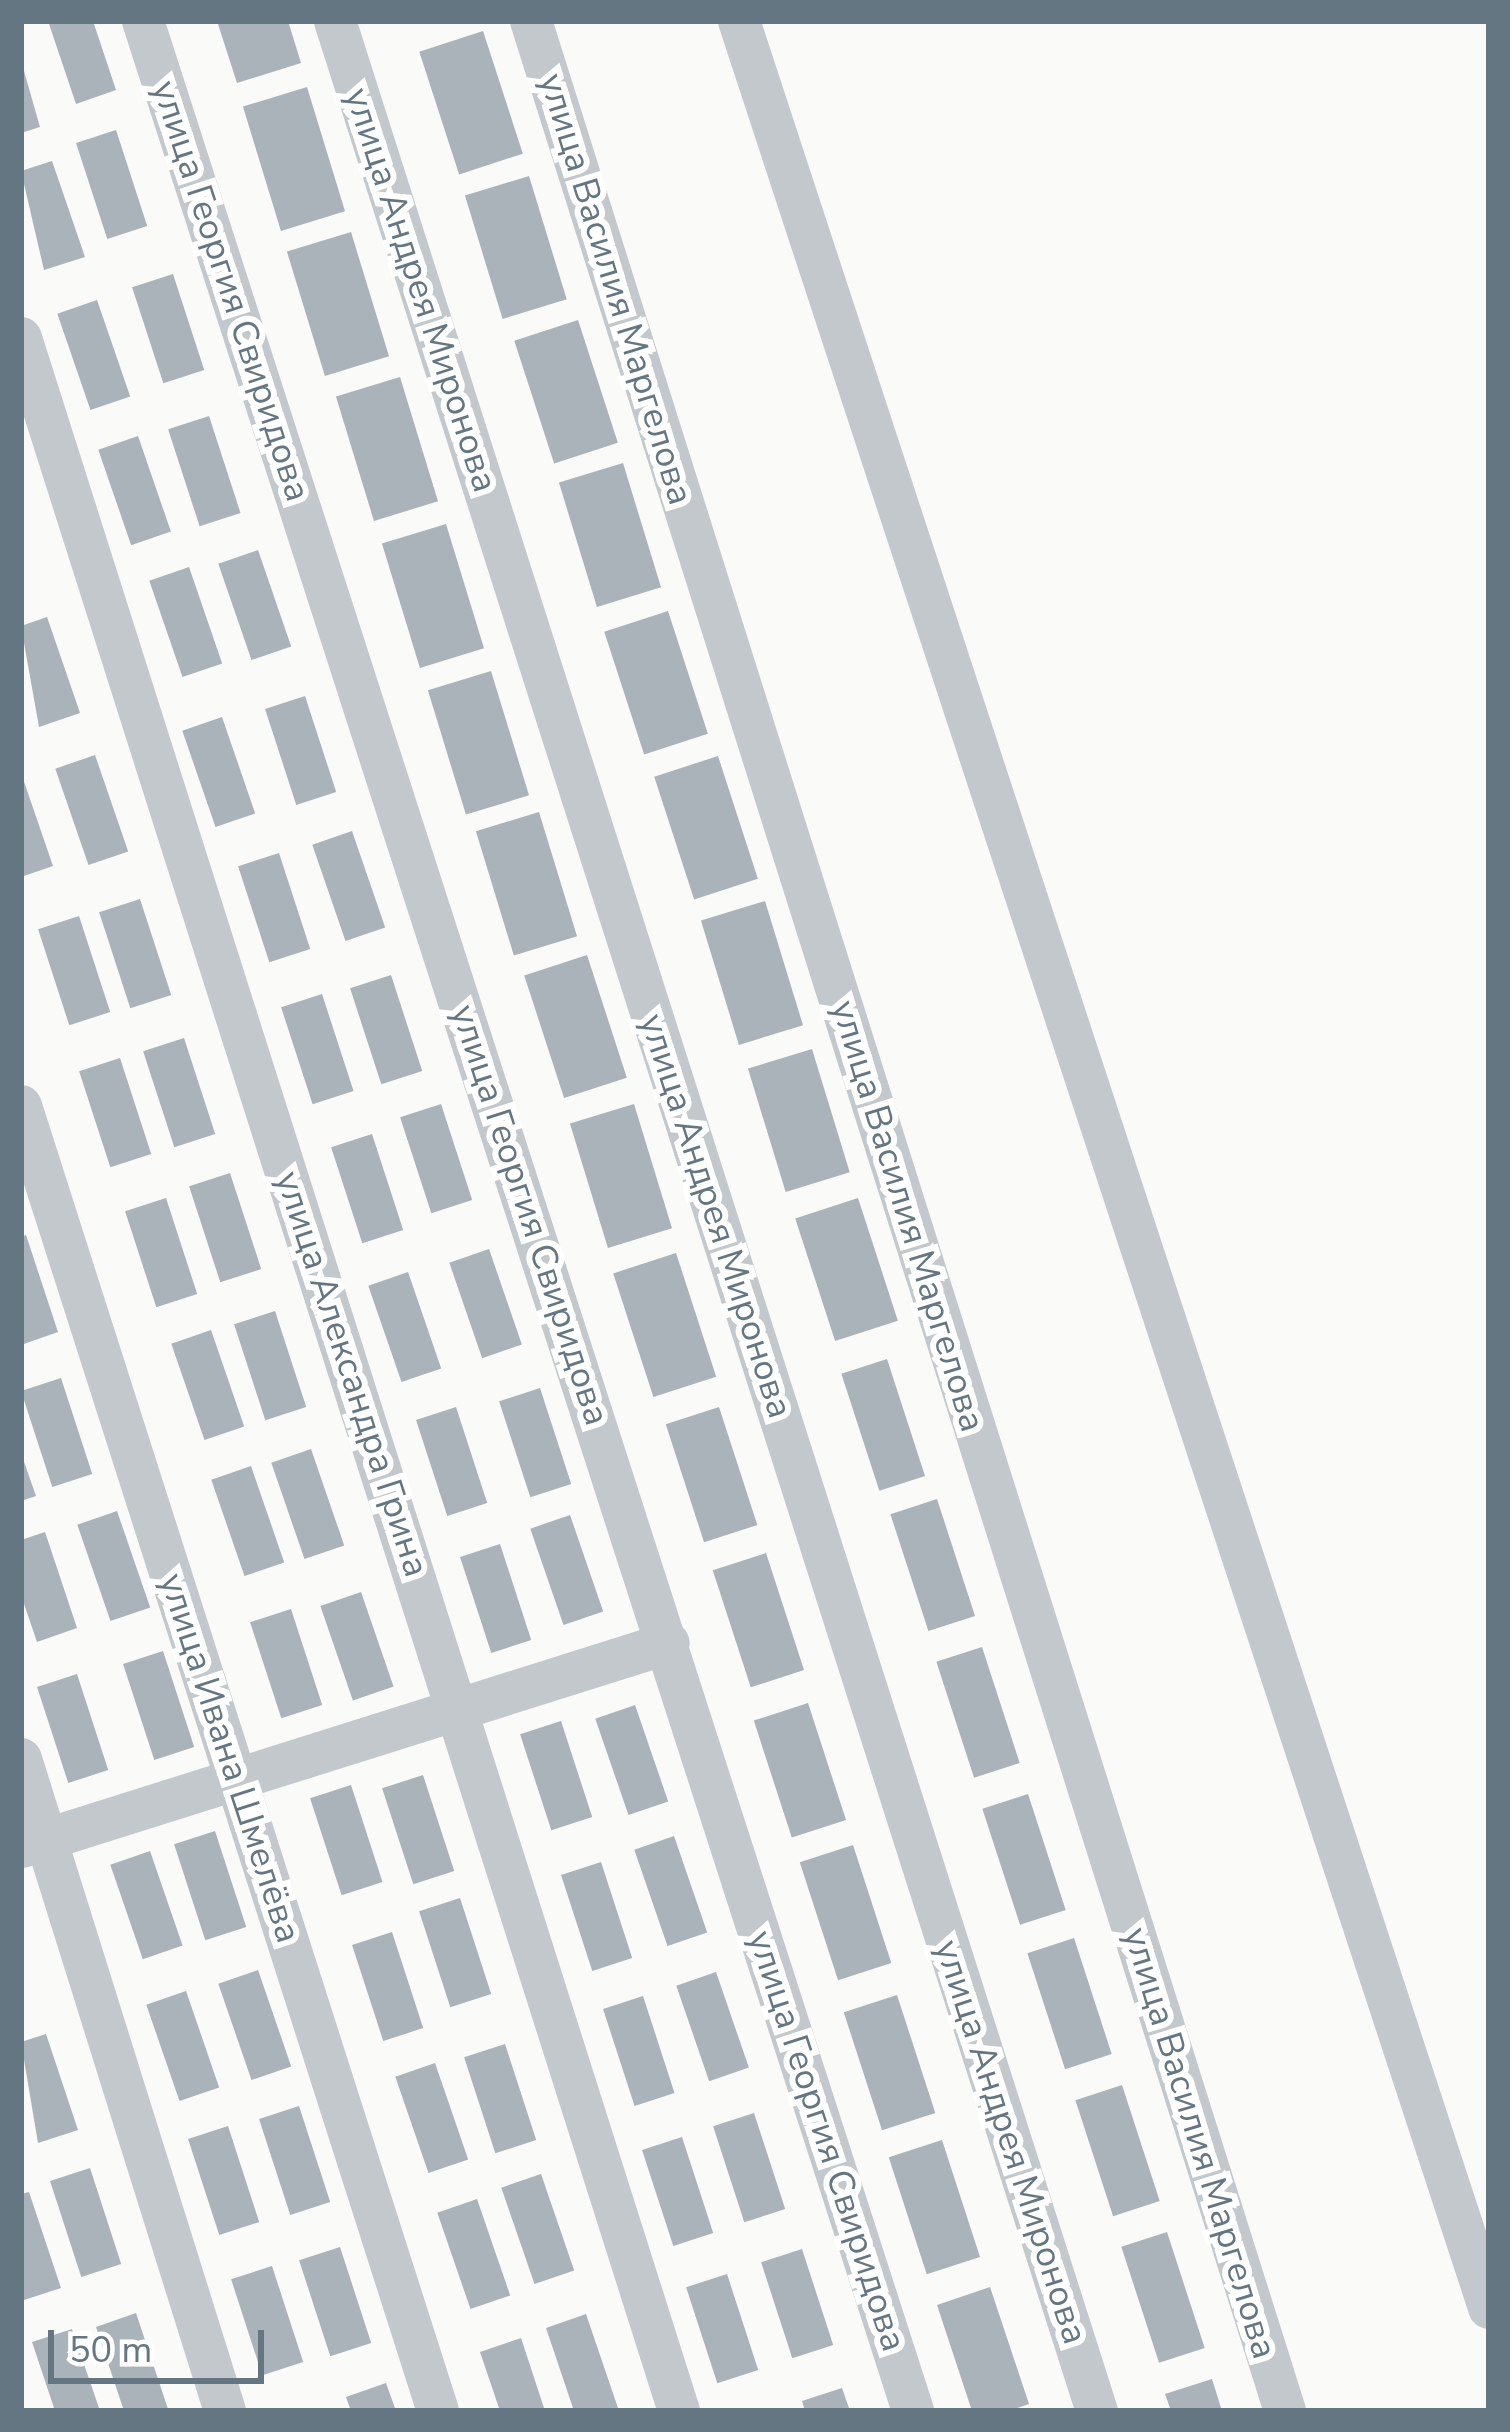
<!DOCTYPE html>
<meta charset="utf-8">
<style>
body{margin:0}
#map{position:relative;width:1510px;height:2432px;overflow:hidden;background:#fafaf8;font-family:"Nunito Sans",sans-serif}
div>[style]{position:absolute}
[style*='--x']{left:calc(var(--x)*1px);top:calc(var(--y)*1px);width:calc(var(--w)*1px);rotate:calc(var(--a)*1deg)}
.building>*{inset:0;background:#aab3b9;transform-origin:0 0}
.minor>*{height:42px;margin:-21px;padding:0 21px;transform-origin:21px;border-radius:21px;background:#c3c8cc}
span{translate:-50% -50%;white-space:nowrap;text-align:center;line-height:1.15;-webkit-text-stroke:12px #fff;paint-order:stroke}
.street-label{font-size:36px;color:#657683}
.frame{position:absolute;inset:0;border:24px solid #657683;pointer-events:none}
.scale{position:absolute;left:48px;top:2330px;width:216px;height:54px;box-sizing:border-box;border:6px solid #657683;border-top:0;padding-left:15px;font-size:36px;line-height:42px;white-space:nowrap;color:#657683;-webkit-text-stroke:9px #fff;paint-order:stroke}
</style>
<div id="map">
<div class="building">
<div style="clip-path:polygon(48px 21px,93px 21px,116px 90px,76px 104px)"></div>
<div style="clip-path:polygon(217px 21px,288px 21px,301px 63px,237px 83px)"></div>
<div style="left:483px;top:31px;width:129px;height:67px;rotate:72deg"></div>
<div style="clip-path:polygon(22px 64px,40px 127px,21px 133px,21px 65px)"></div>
<div style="left:307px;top:87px;width:130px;height:67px;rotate:73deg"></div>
<div style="left:116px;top:130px;width:101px;height:42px;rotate:72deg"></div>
<div style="clip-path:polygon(52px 161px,85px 257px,44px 270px,21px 171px)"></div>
<div style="left:529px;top:176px;width:129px;height:67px;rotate:73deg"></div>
<div style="left:351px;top:232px;width:130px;height:67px;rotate:73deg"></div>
<div style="left:173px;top:274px;width:101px;height:43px;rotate:72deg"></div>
<div style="left:97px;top:300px;width:102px;height:42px;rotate:71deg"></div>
<div style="left:578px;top:320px;width:129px;height:67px;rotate:72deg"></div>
<div style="left:400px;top:377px;width:130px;height:67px;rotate:73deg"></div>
<div style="left:209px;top:416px;width:102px;height:43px;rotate:72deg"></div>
<div style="left:138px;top:436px;width:101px;height:42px;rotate:71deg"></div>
<div style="left:623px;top:463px;width:130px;height:67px;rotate:73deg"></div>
<div style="left:446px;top:524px;width:130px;height:67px;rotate:73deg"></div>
<div style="left:258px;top:550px;width:102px;height:42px;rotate:71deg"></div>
<div style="left:189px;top:567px;width:102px;height:42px;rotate:71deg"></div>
<div style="left:668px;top:611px;width:129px;height:67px;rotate:72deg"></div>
<div style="clip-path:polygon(47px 617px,80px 713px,39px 727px,21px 626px)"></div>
<div style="left:491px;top:671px;width:130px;height:66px;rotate:73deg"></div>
<div style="left:305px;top:696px;width:101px;height:42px;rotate:72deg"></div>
<div style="left:222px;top:717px;width:102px;height:42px;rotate:71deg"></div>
<div style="left:95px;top:755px;width:102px;height:42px;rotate:71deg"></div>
<div style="left:718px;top:756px;width:129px;height:67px;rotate:72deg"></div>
<div style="clip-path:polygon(21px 773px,53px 866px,21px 877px)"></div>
<div style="left:539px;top:812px;width:130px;height:66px;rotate:73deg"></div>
<div style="left:352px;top:831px;width:102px;height:42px;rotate:71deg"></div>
<div style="left:279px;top:853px;width:101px;height:43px;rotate:72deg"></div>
<div style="left:140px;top:899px;width:101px;height:43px;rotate:72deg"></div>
<div style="left:765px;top:901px;width:130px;height:67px;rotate:73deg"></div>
<div style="left:79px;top:916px;width:101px;height:43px;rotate:72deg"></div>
<div style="left:587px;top:955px;width:129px;height:66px;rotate:72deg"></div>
<div style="left:391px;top:975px;width:101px;height:43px;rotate:72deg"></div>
<div style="left:322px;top:994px;width:102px;height:43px;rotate:72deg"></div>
<div style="left:184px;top:1038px;width:101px;height:43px;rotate:72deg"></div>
<div style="left:812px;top:1049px;width:129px;height:67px;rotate:73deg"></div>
<div style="left:120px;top:1058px;width:101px;height:43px;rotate:72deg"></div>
<div style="left:441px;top:1104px;width:101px;height:43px;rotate:72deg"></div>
<div style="left:634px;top:1104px;width:130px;height:67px;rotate:73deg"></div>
<div style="left:372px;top:1134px;width:101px;height:43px;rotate:72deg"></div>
<div style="left:230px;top:1173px;width:101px;height:43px;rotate:72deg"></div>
<div style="left:166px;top:1198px;width:101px;height:43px;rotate:72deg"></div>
<div style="left:858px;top:1198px;width:129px;height:66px;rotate:72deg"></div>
<div style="clip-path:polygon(26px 1235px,58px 1332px,21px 1345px,21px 1237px)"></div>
<div style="left:489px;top:1249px;width:101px;height:42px;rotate:71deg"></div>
<div style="left:676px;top:1253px;width:130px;height:66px;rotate:72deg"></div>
<div style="left:408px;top:1272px;width:102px;height:42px;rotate:71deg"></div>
<div style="left:275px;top:1311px;width:101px;height:43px;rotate:72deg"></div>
<div style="left:211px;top:1330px;width:102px;height:42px;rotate:71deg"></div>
<div style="left:887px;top:1359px;width:123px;height:48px;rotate:72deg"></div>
<div style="left:61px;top:1378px;width:101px;height:42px;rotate:72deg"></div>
<div style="left:540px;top:1388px;width:101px;height:43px;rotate:72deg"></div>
<div style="left:456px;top:1407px;width:101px;height:42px;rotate:72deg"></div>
<div style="left:719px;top:1407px;width:124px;height:56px;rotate:72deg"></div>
<div style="left:311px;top:1449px;width:102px;height:42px;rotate:71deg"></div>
<div style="clip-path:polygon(21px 1453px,36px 1496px,21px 1501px)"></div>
<div style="left:251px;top:1466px;width:102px;height:42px;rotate:71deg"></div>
<div style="left:937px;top:1499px;width:123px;height:49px;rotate:72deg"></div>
<div style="left:117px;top:1511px;width:102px;height:42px;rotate:71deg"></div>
<div style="left:570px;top:1515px;width:102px;height:42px;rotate:71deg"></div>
<div style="clip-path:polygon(45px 1532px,77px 1628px,37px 1642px,21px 1595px,21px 1540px)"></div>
<div style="left:500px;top:1544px;width:101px;height:42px;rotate:72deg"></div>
<div style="left:766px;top:1553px;width:123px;height:56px;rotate:72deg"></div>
<div style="left:361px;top:1592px;width:100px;height:43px;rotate:71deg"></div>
<div style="left:291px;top:1609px;width:101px;height:43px;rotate:72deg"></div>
<div style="left:982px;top:1647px;width:122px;height:48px;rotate:72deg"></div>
<div style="left:163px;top:1651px;width:101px;height:42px;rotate:72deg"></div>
<div style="left:77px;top:1674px;width:101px;height:42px;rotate:72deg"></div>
<div style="left:808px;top:1703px;width:123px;height:57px;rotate:72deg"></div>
<div style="left:635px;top:1705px;width:102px;height:42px;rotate:71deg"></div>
<div style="left:561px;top:1721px;width:101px;height:43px;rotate:72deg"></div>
<div style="left:423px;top:1775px;width:101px;height:43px;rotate:72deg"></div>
<div style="left:351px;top:1785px;width:102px;height:43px;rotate:72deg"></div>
<div style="left:1028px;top:1794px;width:122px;height:48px;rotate:72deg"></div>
<div style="left:215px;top:1831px;width:101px;height:43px;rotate:72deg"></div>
<div style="left:674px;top:1836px;width:102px;height:42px;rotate:71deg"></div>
<div style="left:853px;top:1845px;width:124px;height:56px;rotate:72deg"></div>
<div style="left:150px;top:1851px;width:100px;height:42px;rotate:71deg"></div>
<div style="left:601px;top:1862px;width:101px;height:42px;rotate:72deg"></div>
<div style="left:460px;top:1898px;width:101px;height:43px;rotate:72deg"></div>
<div style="left:392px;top:1932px;width:101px;height:42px;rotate:72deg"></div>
<div style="left:1074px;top:1938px;width:122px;height:49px;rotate:72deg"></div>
<div style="left:258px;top:1970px;width:102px;height:42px;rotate:71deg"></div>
<div style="left:716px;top:1972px;width:101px;height:42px;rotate:71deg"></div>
<div style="left:186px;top:1991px;width:102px;height:42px;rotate:71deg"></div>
<div style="left:897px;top:1995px;width:124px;height:56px;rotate:72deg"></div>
<div style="left:643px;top:1996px;width:102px;height:42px;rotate:72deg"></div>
<div style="clip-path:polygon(46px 2034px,78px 2130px,38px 2143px,21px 2042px)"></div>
<div style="left:505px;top:2044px;width:101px;height:43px;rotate:72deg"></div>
<div style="left:435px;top:2063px;width:102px;height:42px;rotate:71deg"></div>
<div style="left:1122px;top:2085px;width:122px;height:49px;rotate:72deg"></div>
<div style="left:299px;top:2106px;width:101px;height:42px;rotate:72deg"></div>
<div style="left:754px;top:2113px;width:101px;height:43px;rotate:72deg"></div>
<div style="left:228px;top:2126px;width:101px;height:42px;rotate:72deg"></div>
<div style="left:682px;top:2137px;width:101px;height:42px;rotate:72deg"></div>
<div style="left:942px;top:2140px;width:123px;height:56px;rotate:72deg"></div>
<div style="left:90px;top:2168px;width:101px;height:42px;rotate:72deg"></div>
<div style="left:541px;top:2174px;width:102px;height:42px;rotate:71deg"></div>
<div style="clip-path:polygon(29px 2192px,61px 2288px,21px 2301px,21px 2194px)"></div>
<div style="left:477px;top:2199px;width:102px;height:42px;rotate:71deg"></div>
<div style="left:1167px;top:2232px;width:122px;height:48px;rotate:72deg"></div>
<div style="left:340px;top:2247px;width:101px;height:43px;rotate:72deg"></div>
<div style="left:802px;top:2249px;width:101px;height:43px;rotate:72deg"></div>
<div style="left:272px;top:2266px;width:101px;height:43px;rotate:72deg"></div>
<div style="left:727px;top:2274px;width:101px;height:43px;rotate:72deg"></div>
<div style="clip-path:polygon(990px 2287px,1029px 2404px,1009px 2411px,972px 2411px,937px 2305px)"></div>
<div style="clip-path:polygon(136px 2313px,168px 2409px,163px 2411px,124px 2411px,96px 2327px)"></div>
<div style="clip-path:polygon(586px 2314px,619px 2411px,574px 2411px,546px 2328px)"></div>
<div style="clip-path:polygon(72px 2329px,100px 2411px,55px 2411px,32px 2342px)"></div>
<div style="clip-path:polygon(521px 2338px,545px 2411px,500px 2411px,480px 2352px)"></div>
<div style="clip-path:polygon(1212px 2379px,1222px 2411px,1171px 2411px,1165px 2394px)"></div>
<div style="clip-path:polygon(386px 2383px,396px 2411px,351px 2411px,346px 2397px)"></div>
<div style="clip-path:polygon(842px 2388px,850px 2411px,805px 2411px,802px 2401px)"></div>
</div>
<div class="minor">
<div style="--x:143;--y:21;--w:2511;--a:72.14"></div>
<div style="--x:335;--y:21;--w:2509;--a:72.32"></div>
<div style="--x:531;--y:21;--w:2506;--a:72.49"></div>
<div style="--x:739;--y:21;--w:2407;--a:71.84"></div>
<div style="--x:21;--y:338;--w:2175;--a:72.39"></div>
<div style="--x:21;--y:1106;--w:1370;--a:72.28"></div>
<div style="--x:21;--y:1759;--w:683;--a:72.63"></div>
<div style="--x:22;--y:1847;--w:678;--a:-17.5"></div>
</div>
<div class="street-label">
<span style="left:616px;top:289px;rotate:73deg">улица Василия Маргелова</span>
<span style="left:421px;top:290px;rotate:72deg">улица Андрея Миронова</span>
<span style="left:231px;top:291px;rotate:72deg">улица Георгия Свиридова</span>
<span style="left:530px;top:1215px;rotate:72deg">улица Георгия Свиридова</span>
<span style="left:716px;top:1216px;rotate:72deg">улица Андрея Миронова</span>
<span style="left:908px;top:1216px;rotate:73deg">улица Василия Маргелова</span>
<span style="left:352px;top:1374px;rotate:72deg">улица Александра Грина</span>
<span style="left:230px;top:1758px;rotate:72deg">улица Ивана Шмелёва</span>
<span style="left:827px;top:2141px;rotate:72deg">улица Георгия Свиридова</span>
<span style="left:1011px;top:2142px;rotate:72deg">улица Андрея Миронова</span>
<span style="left:1200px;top:2143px;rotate:73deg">улица Василия Маргелова</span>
</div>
<div class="frame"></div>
<div class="scale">50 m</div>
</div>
